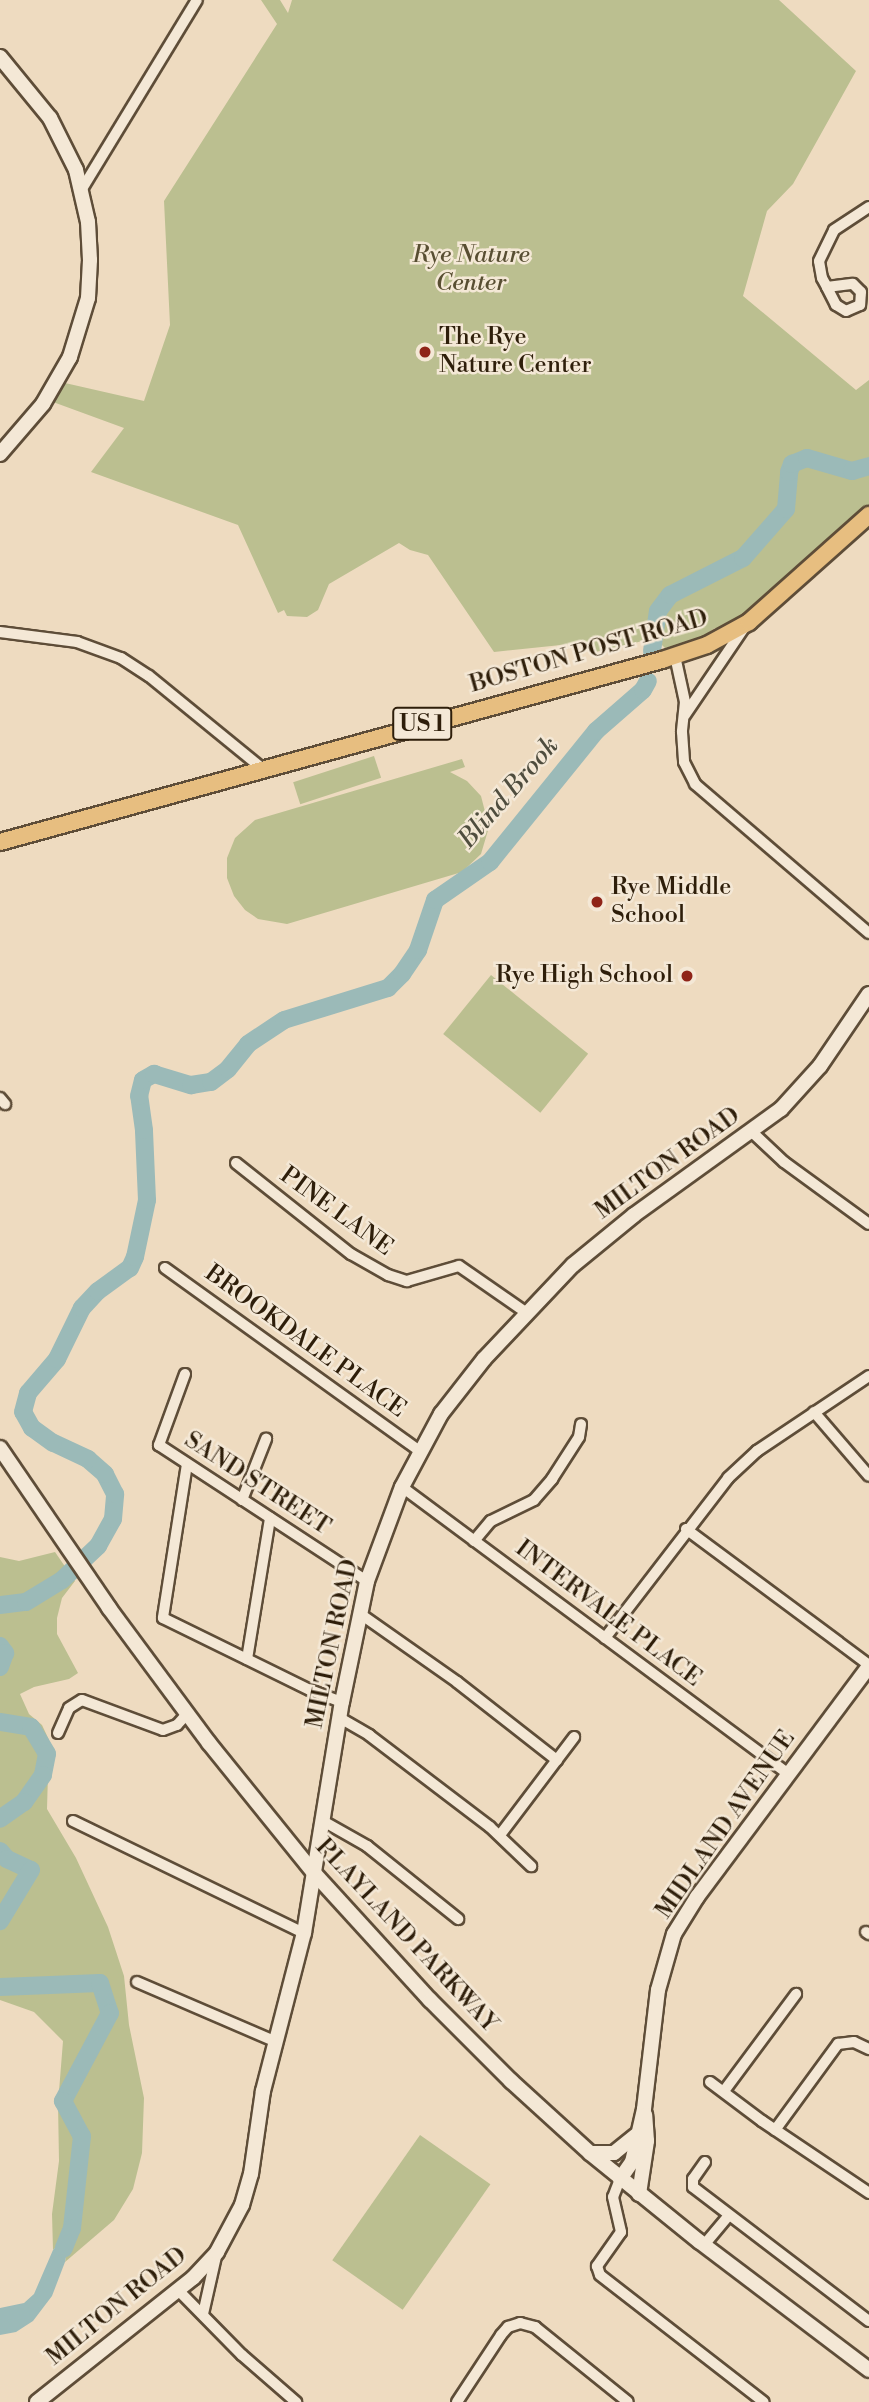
<!DOCTYPE html>
<style>
body{margin:0}
#map{position:relative;width:869px;height:2402px;overflow:hidden;background:#eedbc0;font-family:"Libre Bodoni",serif}
div>[style]{position:absolute}
[style*='--x']{left:calc(var(--x)*1px);top:calc(var(--y)*1px);width:calc(var(--w)*1px);rotate:calc(var(--a)*1deg)}
.green>*{inset:0;background:#bbbf90;transform-origin:0 0}
.water>*{inset:0;background:#9bbab8}
.river>*{height:18px;margin:-9px;padding:0 9px;transform-origin:9px;border-radius:9px;background:#9bbab8}
.roads{filter:drop-shadow(2px 0 #5e4d38) drop-shadow(-2px 0 #5e4d38) drop-shadow(0 2px #5e4d38) drop-shadow(0 -2px #5e4d38)}
.street>*{height:10px;margin:-5px;padding:0 5px;transform-origin:5px;border-radius:5px;background:#f4e8d6}
.secondary>*{height:14px;margin:-7px;padding:0 7px;transform-origin:7px;border-radius:7px;background:#f4e8d6}
.primary>*{height:16px;margin:-8px;padding:0 8px;transform-origin:8px;border-radius:8px;background:#e7be80}
.dots>*{width:19px;height:19px;translate:-50% -50%;box-sizing:border-box;border:4px solid #f4e8d6;border-radius:50%}
span{translate:-50% -50%;white-space:nowrap;text-align:center;line-height:1.15;-webkit-text-stroke:5px #f4e8d6;paint-order:stroke}
.shield-label span{padding:2px 5px;background:#f4e8d6;border:2px solid;border-radius:5px;-webkit-text-stroke-width:0}
.shield-label{font-size:23px;color:#2e1e0a;font-weight:700}
.park-label{font-size:24px;color:#584e32;font-style:italic}
.poi-label{font-size:24px;color:#2e1e0a}
.left{translate:0 -50%;text-align:left}
.right{translate:-100% -50%;text-align:right}
.street-label{font-size:24px;color:#2e1e0a}
.water-label{font-size:26px;color:#4f4d3e;font-style:italic}
</style>
<div id="map">
<div class="green">
<div style="clip-path:polygon(261px 0,280px 0,288px 13px,292px 0,779px 0,856px 71px,793px 184px,767px 211px,743px 296px,856px 390px,869px 380px,869px 506px,757px 606px,722px 631px,715px 628px,701px 638px,665px 648px,660px 643px,660px 637px,591px 653px,590px 642px,494px 652px,428px 555px,410px 550px,399px 543px,329px 584px,318px 610px,307px 617px,287px 616px,284px 610px,278px 613px,238px 525px,91px 472px,124px 428px,53px 402px,65px 383px,144px 401px,170px 325px,164px 201px,277px 24px)"></div>
<div style="left:374px;top:756px;width:23px;height:85px;rotate:72deg"></div>
<div style="clip-path:polygon(462px 759px,465px 767px,450px 772px,467px 781px,481px 796px,489px 827px,481px 854px,462px 872px,287px 924px,258px 919px,245px 910px,234px 896px,227px 878px,227px 858px,235px 838px,255px 820px)"></div>
<div style="left:491px;top:975px;width:125px;height:76px;rotate:39deg"></div>
<div style="clip-path:polygon(55px 1552px,75px 1581px,62px 1598px,57px 1618px,57px 1634px,78px 1673px,69px 1679px,34px 1687px,20px 1694px,29px 1714px,42px 1725px,49px 1740px,47px 1809px,76px 1858px,108px 1927px,124px 1976px,129px 2025px,144px 2098px,142px 2153px,133px 2189px,114px 2220px,65px 2262px,72px 2229px,53px 2250px,52px 2214px,59px 2161px,58px 2104px,63px 2041px,34px 2012px,0 2000px,0 1557px,19px 1561px)"></div>
<div style="left:420px;top:2135px;width:86px;height:153px;rotate:35deg"></div>
</div>
<div class="water">
<div style="clip-path:polygon(72px 2228px,65px 2262px,52px 2296px,33px 2321px,16px 2332px,0 2335px,0 2308px,24px 2303px,34px 2294px,53px 2250px)"></div>
</div>
<div class="river">
<div style="--x:652;--y:651;--w:40;--a:-81.5"></div>
<div style="--x:658;--y:611;--w:20;--a:-53"></div>
<div style="--x:670;--y:595;--w:82;--a:-26.9"></div>
<div style="--x:743;--y:558;--w:65;--a:-48.7"></div>
<div style="--x:786;--y:509;--w:37;--a:-85"></div>
<div style="--x:789;--y:472;--w:9;--a:-69"></div>
<div style="--x:792;--y:464;--w:16;--a:-22"></div>
<div style="--x:807;--y:458;--w:47;--a:16.1"></div>
<div style="--x:852;--y:471;--w:18;--a:-16"></div>
<div style="--x:0;--y:1605;--w:26;--a:-7"></div>
<div style="--x:26;--y:1602;--w:42;--a:-31.4"></div>
<div style="--x:62;--y:1580;--w:50;--a:-43.4"></div>
<div style="--x:98;--y:1546;--w:31;--a:-61"></div>
<div style="--x:113;--y:1519;--w:25;--a:-85"></div>
<div style="--x:115;--y:1494;--w:22;--a:-117"></div>
<div style="--x:105;--y:1474;--w:23;--a:-139"></div>
<div style="--x:88;--y:1459;--w:38;--a:-155"></div>
<div style="--x:53;--y:1443;--w:26;--a:-144"></div>
<div style="--x:32;--y:1428;--w:18;--a:-119"></div>
<div style="--x:23;--y:1412;--w:20;--a:-75"></div>
<div style="--x:28;--y:1393;--w:45;--a:-49.5"></div>
<div style="--x:57;--y:1359;--w:57;--a:-63.9"></div>
<div style="--x:82;--y:1308;--w:23;--a:-47"></div>
<div style="--x:98;--y:1291;--w:39;--a:-36"></div>
<div style="--x:130;--y:1268;--w:12;--a:-66"></div>
<div style="--x:135;--y:1257;--w:58;--a:-78.1"></div>
<div style="--x:147;--y:1200;--w:70;--a:-92.5"></div>
<div style="--x:144;--y:1130;--w:34;--a:-98"></div>
<div style="--x:139;--y:1096;--w:16;--a:-76"></div>
<div style="--x:143;--y:1080;--w:13;--a:-29"></div>
<div style="--x:154;--y:1074;--w:39;--a:17"></div>
<div style="--x:191;--y:1085;--w:20;--a:-9"></div>
<div style="--x:211;--y:1082;--w:21;--a:-37"></div>
<div style="--x:228;--y:1069;--w:32;--a:-51"></div>
<div style="--x:248;--y:1044;--w:43;--a:-33.7"></div>
<div style="--x:284;--y:1020;--w:109;--a:-17.1"></div>
<div style="--x:388;--y:988;--w:20;--a:-45"></div>
<div style="--x:402;--y:974;--w:29;--a:-56"></div>
<div style="--x:418;--y:950;--w:53;--a:-71.2"></div>
<div style="--x:435;--y:900;--w:67;--a:-34.6"></div>
<div style="--x:490;--y:862;--w:169;--a:-51"></div>
<div style="--x:596;--y:731;--w:62;--a:-41.1"></div>
<div style="--x:643;--y:690;--w:10;--a:-61"></div>
<div style="--x:0;--y:1646;--w:9;--a:54"></div>
<div style="--x:5;--y:1653;--w:15;--a:110"></div>
<div style="--x:0;--y:1722;--w:31;--a:9"></div>
<div style="--x:31;--y:1727;--w:31;--a:59"></div>
<div style="--x:47;--y:1754;--w:21;--a:101"></div>
<div style="--x:43;--y:1775;--w:33;--a:125"></div>
<div style="--x:24;--y:1802;--w:29;--a:145"></div>
<div style="--x:0;--y:1851;--w:11;--a:49"></div>
<div style="--x:7;--y:1859;--w:26;--a:25"></div>
<div style="--x:31;--y:1870;--w:60;--a:121.3"></div>
<div style="--x:0;--y:1987;--w:100;--a:-2.3"></div>
<div style="--x:100;--y:1983;--w:32;--a:72"></div>
<div style="--x:110;--y:2013;--w:100;--a:118.1"></div>
<div style="--x:63;--y:2101;--w:40;--a:62"></div>
<div style="--x:82;--y:2136;--w:93;--a:96.2"></div>
<div style="--x:72;--y:2228;--w:22;--a:112"></div>
</div>
<div class="roads">
<div class="street">
<div style="--x:82;--y:189;--w:221;--a:-58.7"></div>
<div style="--x:827;--y:287;--w:26;--a:-7"></div>
<div style="--x:853;--y:284;--w:11;--a:45"></div>
<div style="--x:861;--y:292;--w:13;--a:94"></div>
<div style="--x:860;--y:305;--w:15;--a:157"></div>
<div style="--x:846;--y:311;--w:12;--a:-149"></div>
<div style="--x:836;--y:305;--w:20;--a:-117"></div>
<div style="--x:827;--y:287;--w:10;--a:-119"></div>
<div style="--x:822;--y:278;--w:17;--a:-100"></div>
<div style="--x:819;--y:261;--w:34;--a:-64"></div>
<div style="--x:834;--y:230;--w:42;--a:-33.3"></div>
<div style="--x:0;--y:632;--w:78;--a:7.4"></div>
<div style="--x:77;--y:642;--w:47;--a:20"></div>
<div style="--x:121;--y:658;--w:33;--a:33"></div>
<div style="--x:149;--y:676;--w:147;--a:39.2"></div>
<div style="--x:675;--y:656;--w:47;--a:77.7"></div>
<div style="--x:685;--y:702;--w:30;--a:96"></div>
<div style="--x:682;--y:732;--w:30;--a:86"></div>
<div style="--x:684;--y:762;--w:25;--a:63"></div>
<div style="--x:695;--y:784;--w:229;--a:40.6"></div>
<div style="--x:685;--y:715;--w:109;--a:-55.9"></div>
<div style="--x:0;--y:1098;--w:8;--a:50"></div>
<div style="--x:752;--y:1132;--w:44;--a:43.2"></div>
<div style="--x:784;--y:1162;--w:105;--a:36.1"></div>
<div style="--x:236;--y:1163;--w:147;--a:38.4"></div>
<div style="--x:351;--y:1254;--w:43;--a:29.6"></div>
<div style="--x:388;--y:1275;--w:20;--a:18"></div>
<div style="--x:407;--y:1281;--w:54;--a:-16.1"></div>
<div style="--x:459;--y:1266;--w:83;--a:34.7"></div>
<div style="--x:165;--y:1268;--w:314;--a:35.7"></div>
<div style="--x:185;--y:1374;--w:76;--a:110.1"></div>
<div style="--x:159;--y:1445;--w:249;--a:33.2"></div>
<div style="--x:814;--y:1412;--w:84;--a:49.3"></div>
<div style="--x:187;--y:1464;--w:156;--a:98.9"></div>
<div style="--x:163;--y:1618;--w:164;--a:26.1"></div>
<div style="--x:310;--y:1690;--w:34;--a:21"></div>
<div style="--x:402;--y:1487;--w:482;--a:36.6"></div>
<div style="--x:242;--y:1500;--w:66;--a:-68.5"></div>
<div style="--x:686;--y:1529;--w:228;--a:36.6"></div>
<div style="--x:474;--y:1541;--w:26;--a:-50"></div>
<div style="--x:491;--y:1521;--w:48;--a:-26"></div>
<div style="--x:534;--y:1500;--w:28;--a:-49"></div>
<div style="--x:552;--y:1479;--w:50;--a:-57.3"></div>
<div style="--x:579;--y:1437;--w:13;--a:-81"></div>
<div style="--x:359;--y:1613;--w:120;--a:35.1"></div>
<div style="--x:457;--y:1682;--w:127;--a:38"></div>
<div style="--x:605;--y:1638;--w:202;--a:-52.4"></div>
<div style="--x:728;--y:1478;--w:40;--a:-43"></div>
<div style="--x:757;--y:1451;--w:135;--a:-33.8"></div>
<div style="--x:247;--y:1659;--w:143;--a:-80.7"></div>
<div style="--x:340;--y:1718;--w:34;--a:30"></div>
<div style="--x:369;--y:1735;--w:152;--a:37.2"></div>
<div style="--x:490;--y:1827;--w:57;--a:43.6"></div>
<div style="--x:58;--y:1733;--w:27;--a:-66"></div>
<div style="--x:69;--y:1708;--w:15;--a:-32"></div>
<div style="--x:82;--y:1700;--w:86;--a:20.3"></div>
<div style="--x:163;--y:1730;--w:15;--a:-20"></div>
<div style="--x:177;--y:1725;--w:15;--a:-48"></div>
<div style="--x:73;--y:1821;--w:257;--a:25.9"></div>
<div style="--x:323;--y:1821;--w:51;--a:29.6"></div>
<div style="--x:367;--y:1846;--w:117;--a:38.7"></div>
<div style="--x:500;--y:1835;--w:123;--a:-52.9"></div>
<div style="--x:866;--y:1932;--w:4;--a:34"></div>
<div style="--x:137;--y:1982;--w:151;--a:23.3"></div>
<div style="--x:710;--y:2082;--w:65;--a:36.9"></div>
<div style="--x:762;--y:2121;--w:129;--a:33.9"></div>
<div style="--x:724;--y:2091;--w:121;--a:-53.4"></div>
<div style="--x:775;--y:2130;--w:107;--a:-53.8"></div>
<div style="--x:838;--y:2044;--w:16;--a:-7"></div>
<div style="--x:854;--y:2042;--w:17;--a:25"></div>
<div style="--x:705;--y:2162;--w:21;--a:125"></div>
<div style="--x:693;--y:2179;--w:8;--a:90"></div>
<div style="--x:693;--y:2187;--w:221;--a:37.3"></div>
<div style="--x:620;--y:2179;--w:19;--a:111"></div>
<div style="--x:613;--y:2197;--w:36;--a:77"></div>
<div style="--x:621;--y:2232;--w:42;--a:125.2"></div>
<div style="--x:597;--y:2266;--w:9;--a:72"></div>
<div style="--x:600;--y:2275;--w:207;--a:37.8"></div>
<div style="--x:704;--y:2245;--w:38;--a:-50"></div>
<div style="--x:179;--y:2291;--w:90;--a:45.5"></div>
<div style="--x:242;--y:2355;--w:72;--a:41"></div>
<div style="--x:203;--y:2314;--w:64;--a:-77.3"></div>
<div style="--x:457;--y:2402;--w:80;--a:-56.7"></div>
<div style="--x:501;--y:2335;--w:11;--a:-49"></div>
<div style="--x:508;--y:2327;--w:13;--a:-18"></div>
<div style="--x:520;--y:2323;--w:16;--a:15"></div>
<div style="--x:535;--y:2327;--w:119;--a:38.9"></div>
</div>
<div class="secondary">
<div style="--x:0;--y:57;--w:79;--a:50.7"></div>
<div style="--x:50;--y:118;--w:58;--a:63.4"></div>
<div style="--x:76;--y:170;--w:53;--a:77"></div>
<div style="--x:88;--y:222;--w:38;--a:87"></div>
<div style="--x:90;--y:260;--w:38;--a:93"></div>
<div style="--x:88;--y:298;--w:62;--a:107"></div>
<div style="--x:70;--y:357;--w:54;--a:119.9"></div>
<div style="--x:43;--y:404;--w:66;--a:130.7"></div>
<div style="--x:0;--y:1448;--w:194;--a:55.7"></div>
<div style="--x:109;--y:1608;--w:168;--a:53.5"></div>
<div style="--x:209;--y:1743;--w:167;--a:51.1"></div>
<div style="--x:314;--y:1873;--w:172;--a:47.6"></div>
<div style="--x:430;--y:2000;--w:115;--a:45"></div>
<div style="--x:511;--y:2081;--w:107;--a:42.3"></div>
<div style="--x:590;--y:2153;--w:141;--a:39"></div>
<div style="--x:700;--y:2242;--w:212;--a:37.1"></div>
<div style="--x:590;--y:2153;--w:24;--a:0"></div>
<div style="--x:614;--y:2153;--w:28;--a:-39"></div>
<div style="--x:620;--y:2179;--w:21;--a:-55"></div>
<div style="--x:632;--y:2162;--w:54;--a:-77.2"></div>
<div style="--x:644;--y:2109;--w:120;--a:-83.3"></div>
<div style="--x:658;--y:1990;--w:58;--a:-74.1"></div>
<div style="--x:674;--y:1934;--w:44;--a:-58.1"></div>
<div style="--x:697;--y:1897;--w:288;--a:-53.3"></div>
<div style="--x:639;--y:2194;--w:54;--a:-81.4"></div>
<div style="--x:647;--y:2141;--w:26;--a:-94"></div>
<div style="--x:37;--y:2402;--w:199;--a:-38.5"></div>
<div style="--x:193;--y:2278;--w:35;--a:-47"></div>
<div style="--x:217;--y:2252;--w:53;--a:-62"></div>
<div style="--x:242;--y:2205;--w:32;--a:-74"></div>
<div style="--x:251;--y:2174;--w:84;--a:-81.8"></div>
<div style="--x:263;--y:2091;--w:163;--a:-75.5"></div>
<div style="--x:304;--y:1933;--w:234;--a:-80.7"></div>
<div style="--x:342;--y:1702;--w:124;--a:-78.3"></div>
<div style="--x:367;--y:1581;--w:100;--a:-69.6"></div>
<div style="--x:402;--y:1487;--w:83;--a:-61.9"></div>
<div style="--x:441;--y:1414;--w:70;--a:-52"></div>
<div style="--x:484;--y:1359;--w:129;--a:-46.6"></div>
<div style="--x:573;--y:1265;--w:79;--a:-39.3"></div>
<div style="--x:634;--y:1215;--w:181;--a:-35.8"></div>
<div style="--x:781;--y:1109;--w:58;--a:-47.8"></div>
<div style="--x:820;--y:1066;--w:87;--a:-55.8"></div>
</div>
<div class="primary">
<div style="--x:0;--y:842;--w:687;--a:-15.37"></div>
<div style="--x:662;--y:660;--w:47;--a:-18.4"></div>
<div style="--x:707;--y:645;--w:48;--a:-28.7"></div>
<div style="--x:749;--y:622;--w:161;--a:-41.7"></div>
</div>
</div>
<div class="dots">
<div style="left:425px;top:352px;background:#8f2418"></div>
<div style="left:597px;top:902px;background:#8f2418"></div>
<div style="left:687px;top:976px;background:#8f2418"></div>
</div>
<div class="shield-label">
<span style="left:422px;top:724px">US 1</span>
</div>
<div class="park-label">
<span style="left:471px;top:270px">Rye Nature<br>Center</span>
</div>
<div class="poi-label">
<span class="left" style="left:439px;top:352px">The Rye<br>Nature Center</span>
<span class="left" style="left:611px;top:902px">Rye Middle<br>School</span>
<span class="right" style="left:673px;top:976px">Rye High School</span>
</div>
<div class="street-label">
<span style="left:589px;top:652px;rotate:-16deg">BOSTON POST ROAD</span>
<span style="left:668px;top:1164px;rotate:-36deg">MILTON ROAD</span>
<span style="left:336px;top:1212px;rotate:36deg">PINE LANE</span>
<span style="left:305px;top:1342px;rotate:36deg">BROOKDALE PLACE</span>
<span style="left:257px;top:1484px;rotate:33deg">SAND STREET</span>
<span style="left:608px;top:1614px;rotate:37deg">INTERVALE PLACE</span>
<span style="left:333px;top:1644px;rotate:-78deg">MILTON ROAD</span>
<span style="left:726px;top:1825px;rotate:-55deg">MIDLAND AVENUE</span>
<span style="left:406px;top:1936px;rotate:47deg">PLAYLAND PARKWAY</span>
<span style="left:117px;top:2307px;rotate:-39deg">MILTON ROAD</span>
</div>
<div class="water-label">
<span style="left:509px;top:793px;rotate:-49deg">Blind Brook</span>
</div>
</div>
